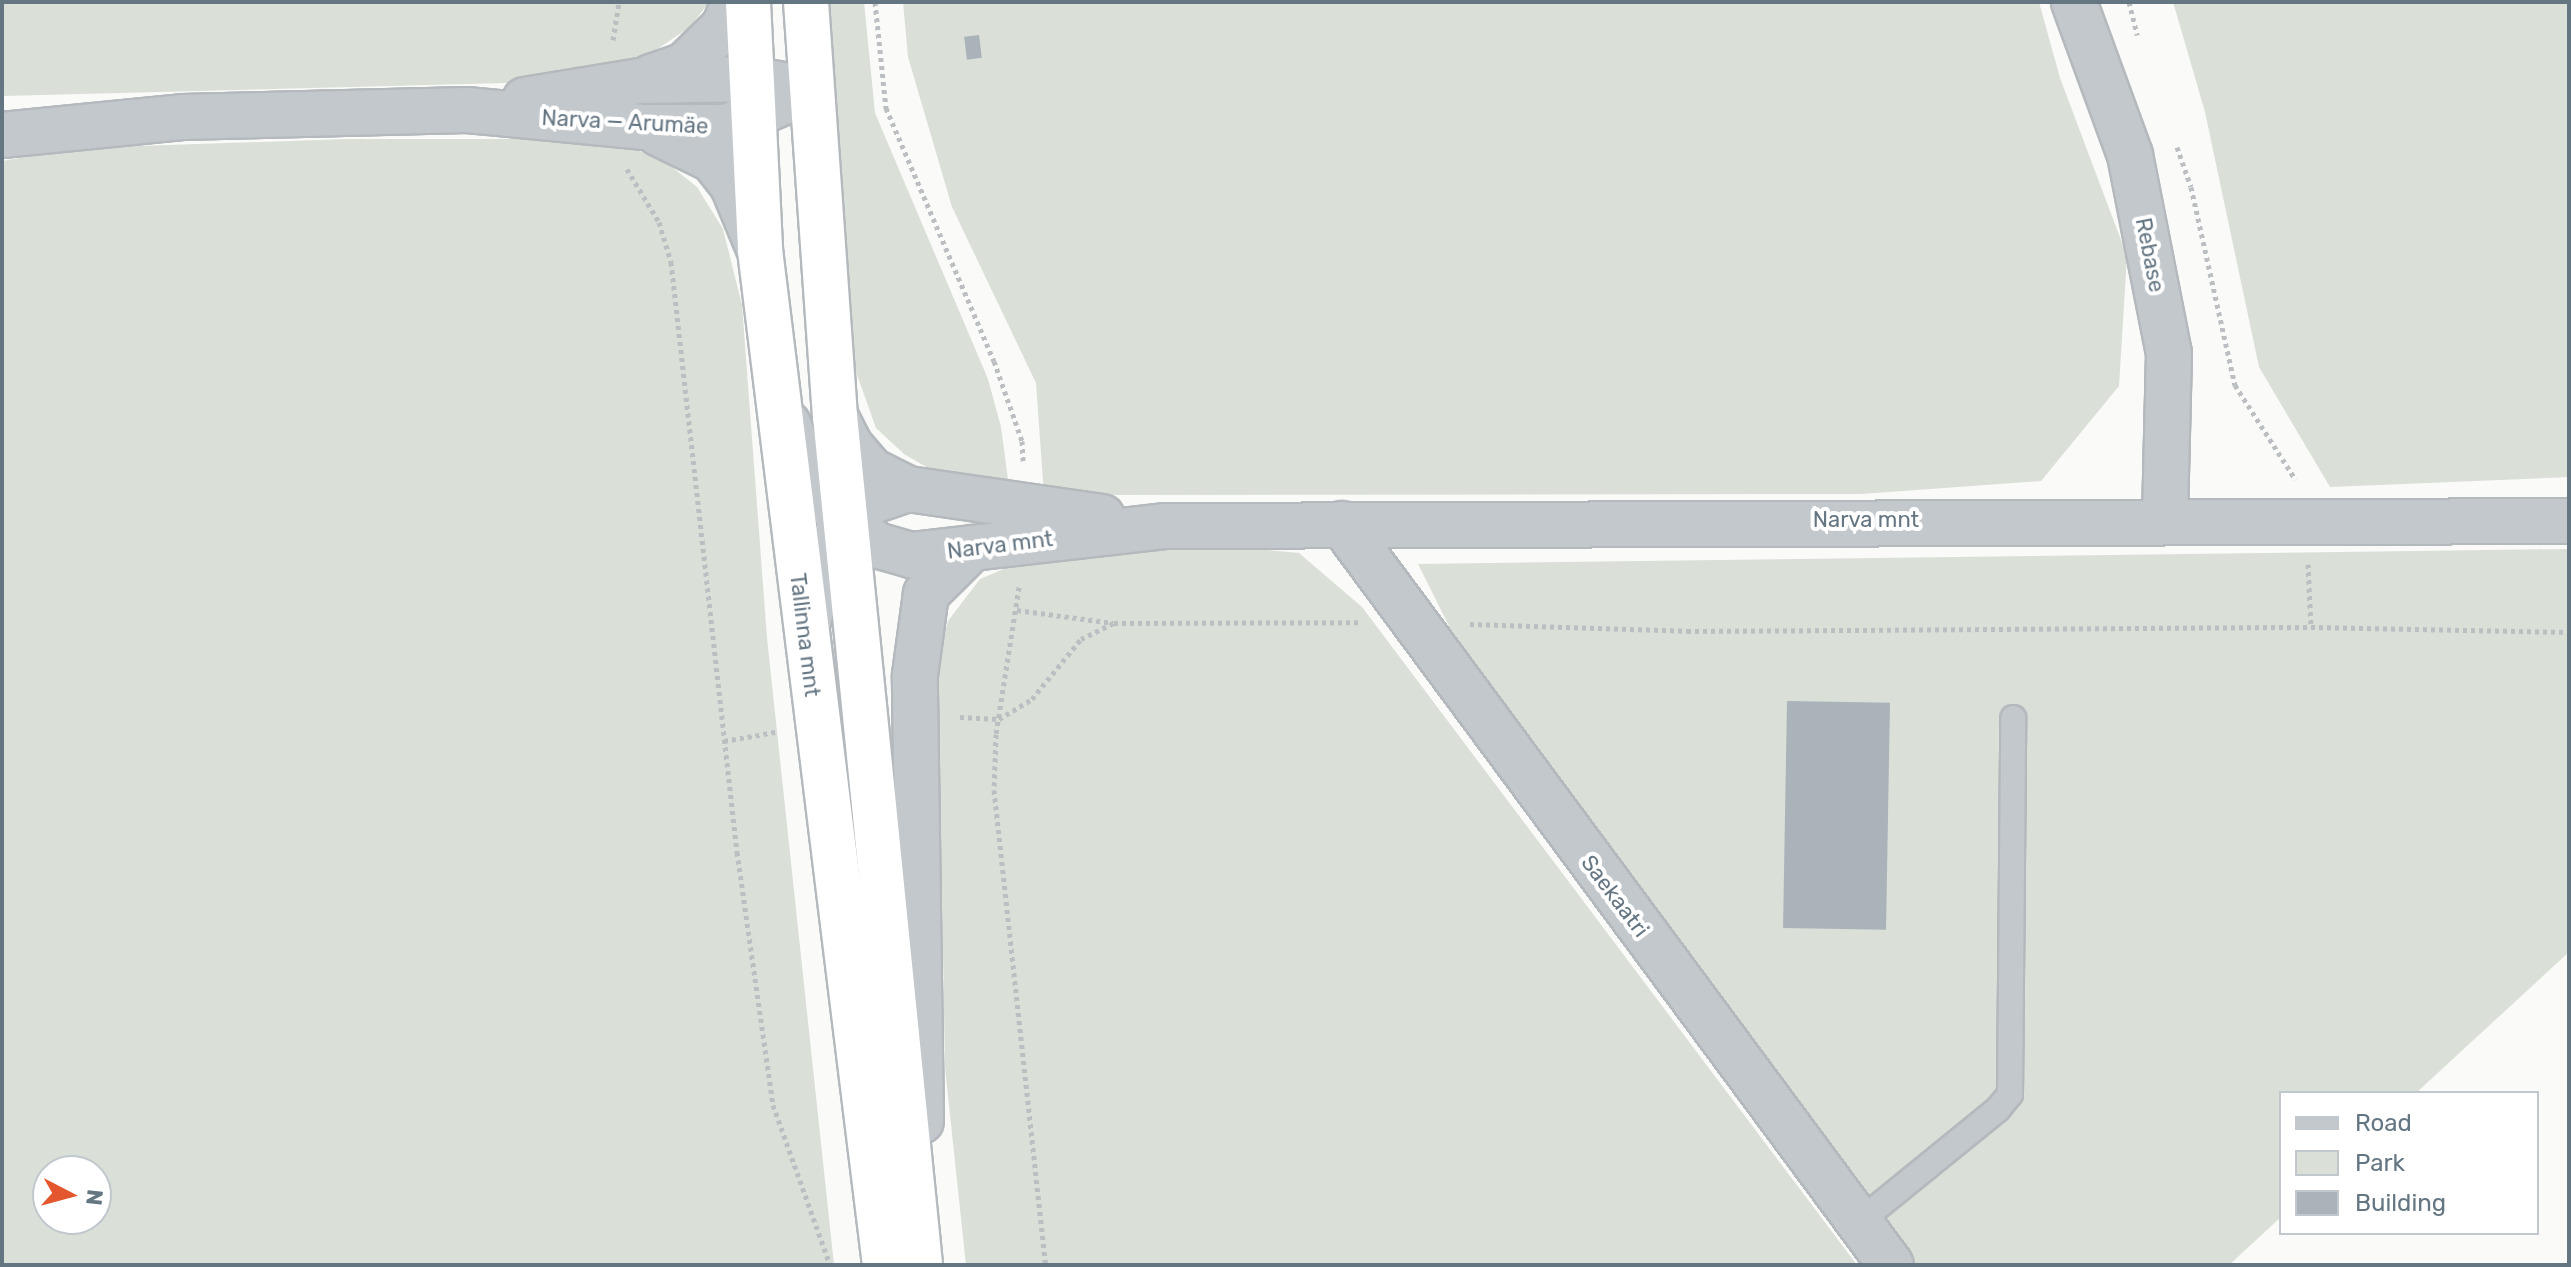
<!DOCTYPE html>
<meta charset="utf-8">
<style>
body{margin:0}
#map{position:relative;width:2571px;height:1267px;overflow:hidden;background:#fafaf8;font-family:Rubik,sans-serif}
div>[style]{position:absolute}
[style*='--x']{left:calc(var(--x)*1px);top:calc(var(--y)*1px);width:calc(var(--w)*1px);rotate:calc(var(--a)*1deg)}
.green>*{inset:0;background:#dadfd7}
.building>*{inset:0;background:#aab3b9;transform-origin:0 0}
.path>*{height:5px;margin-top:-2.5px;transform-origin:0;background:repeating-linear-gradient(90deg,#bbbfc2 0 4px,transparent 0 8px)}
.roads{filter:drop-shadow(2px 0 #b4b9bd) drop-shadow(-2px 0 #b4b9bd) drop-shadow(0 2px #b4b9bd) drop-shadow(0 -2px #b4b9bd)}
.service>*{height:24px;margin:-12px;padding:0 12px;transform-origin:12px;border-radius:12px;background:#c3c8cc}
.minor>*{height:44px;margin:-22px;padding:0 22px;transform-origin:22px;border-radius:22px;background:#c3c8cc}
.tertiary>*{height:44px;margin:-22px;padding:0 22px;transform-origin:22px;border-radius:22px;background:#c3c8cc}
.trunk>*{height:44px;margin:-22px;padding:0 22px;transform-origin:22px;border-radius:22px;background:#fff}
span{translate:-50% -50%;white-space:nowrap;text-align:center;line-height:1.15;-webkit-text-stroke:8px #fff;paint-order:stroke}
.street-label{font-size:22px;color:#657683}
.frame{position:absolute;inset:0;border:4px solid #657683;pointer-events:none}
.legend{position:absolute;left:2279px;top:1091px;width:260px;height:144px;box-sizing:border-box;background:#fff;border:2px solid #c1c8cd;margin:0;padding:10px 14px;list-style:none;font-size:24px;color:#657683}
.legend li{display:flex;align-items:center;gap:16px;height:40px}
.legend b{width:40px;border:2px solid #c1c8cd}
.north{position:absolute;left:32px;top:1155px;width:80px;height:80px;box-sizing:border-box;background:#fff;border:2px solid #c1c8cd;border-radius:50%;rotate:96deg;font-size:22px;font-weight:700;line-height:32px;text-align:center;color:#657683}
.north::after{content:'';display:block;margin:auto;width:28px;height:36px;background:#e4572e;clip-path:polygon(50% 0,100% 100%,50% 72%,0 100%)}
</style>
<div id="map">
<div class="green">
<div style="clip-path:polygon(2px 2px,709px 2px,690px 27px,641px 60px,506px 83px,2px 96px)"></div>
<div style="clip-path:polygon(825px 2px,864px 2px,875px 113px,988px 379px,1001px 427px,1011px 502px,940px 475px,904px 454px,876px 428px,845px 341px)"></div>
<div style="clip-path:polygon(903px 2px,2039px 2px,2060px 78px,2127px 256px,2119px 386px,2041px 481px,1861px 494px,1044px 495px,1036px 383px,952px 207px,908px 57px)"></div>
<div style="clip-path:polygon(2173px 2px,2569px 2px,2569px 477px,2330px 487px,2259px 367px,2205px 112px)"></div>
<div style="clip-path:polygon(evenodd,347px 139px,578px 139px,637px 150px,667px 163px,697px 187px,723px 229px,742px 305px,767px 638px,834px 1265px,2px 1265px,2px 161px,80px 148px,347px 139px,48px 1171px,96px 1171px,96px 1219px,48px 1219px,48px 1171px)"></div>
<div style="clip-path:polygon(1204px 544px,1299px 553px,1362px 607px,1857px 1265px,966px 1265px,945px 1068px,938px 662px,948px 621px,980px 579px,1051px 549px)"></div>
<div style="clip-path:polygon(2569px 549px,2569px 952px,2416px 1093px,2281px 1093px,2281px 1217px,2229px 1265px,1913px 1265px,1477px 682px,1418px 564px)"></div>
</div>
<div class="building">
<div style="left:979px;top:35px;width:23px;height:15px;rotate:83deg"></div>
<div style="left:1787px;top:701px;width:103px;height:227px;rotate:1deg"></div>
</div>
<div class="path">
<div style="--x:875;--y:2;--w:107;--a:84.1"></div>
<div style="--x:886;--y:108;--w:275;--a:66.9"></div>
<div style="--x:994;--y:361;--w:85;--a:70.7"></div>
<div style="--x:1022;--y:441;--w:20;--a:87"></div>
<div style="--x:2129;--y:2;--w:34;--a:76"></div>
<div style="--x:613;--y:40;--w:38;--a:-81"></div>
<div style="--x:2177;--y:147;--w:42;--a:70.7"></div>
<div style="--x:2191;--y:187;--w:203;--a:77.5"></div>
<div style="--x:2235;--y:385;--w:112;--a:57.4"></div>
<div style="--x:627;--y:169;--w:62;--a:58.9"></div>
<div style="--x:659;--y:222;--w:42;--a:73.3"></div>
<div style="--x:671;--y:262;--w:594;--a:83.62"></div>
<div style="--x:737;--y:852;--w:256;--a:81.9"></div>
<div style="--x:773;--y:1105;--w:170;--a:70.4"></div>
<div style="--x:2308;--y:564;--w:63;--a:87.3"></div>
<div style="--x:1019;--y:587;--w:149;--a:98.9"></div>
<div style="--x:996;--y:734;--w:56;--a:92"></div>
<div style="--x:994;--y:790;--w:478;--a:83.8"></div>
<div style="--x:1017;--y:610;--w:97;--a:7.7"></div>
<div style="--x:1470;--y:624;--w:217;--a:1.8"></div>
<div style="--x:1687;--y:631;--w:624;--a:-0.37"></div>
<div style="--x:2311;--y:627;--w:258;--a:1.1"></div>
<div style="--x:960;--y:717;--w:39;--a:3"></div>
<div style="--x:999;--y:719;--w:39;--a:-31"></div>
<div style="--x:1032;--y:699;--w:77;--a:-50.8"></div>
<div style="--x:1081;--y:639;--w:37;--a:-26"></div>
<div style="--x:1114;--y:623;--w:246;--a:-0.2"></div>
<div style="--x:724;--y:741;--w:52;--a:-10"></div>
</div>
<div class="roads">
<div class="service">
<div style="--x:1859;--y:1222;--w:179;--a:-39.1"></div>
<div style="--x:1998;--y:1109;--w:19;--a:-51"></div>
<div style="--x:2010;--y:1094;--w:376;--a:-89.5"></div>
</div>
<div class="minor">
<div style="--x:2074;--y:2;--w:163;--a:69.9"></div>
<div style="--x:2130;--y:155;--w:202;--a:78.9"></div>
<div style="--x:2169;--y:353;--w:165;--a:91.4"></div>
<div style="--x:835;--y:416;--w:35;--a:63"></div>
<div style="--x:851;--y:447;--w:32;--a:49"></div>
<div style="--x:872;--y:471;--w:40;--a:26.6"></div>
<div style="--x:788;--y:424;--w:56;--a:69"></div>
<div style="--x:808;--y:476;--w:32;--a:55"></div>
<div style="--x:826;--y:502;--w:66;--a:40.7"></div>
<div style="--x:876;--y:545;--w:36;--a:16"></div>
<div style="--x:911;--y:555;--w:255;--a:-6.5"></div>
<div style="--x:1164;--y:526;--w:1405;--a:-0.2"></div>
<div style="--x:1342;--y:524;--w:922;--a:53.47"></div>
<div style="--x:807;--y:625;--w:83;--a:-74"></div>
<div style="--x:830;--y:545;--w:29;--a:-56"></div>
<div style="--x:846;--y:521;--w:34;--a:-37"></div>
<div style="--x:873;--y:501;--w:37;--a:-19"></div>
<div style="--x:908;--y:489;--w:196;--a:8.2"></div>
<div style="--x:921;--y:1121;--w:446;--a:-90.8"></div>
<div style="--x:915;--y:675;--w:82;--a:-82.3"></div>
<div style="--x:926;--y:594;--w:65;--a:-45"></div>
</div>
<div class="tertiary">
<div style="--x:651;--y:77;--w:36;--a:-19"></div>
<div style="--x:685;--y:65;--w:54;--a:-44.3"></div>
<div style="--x:724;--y:27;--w:27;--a:-68"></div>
<div style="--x:525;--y:100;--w:117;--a:-9.4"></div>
<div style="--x:640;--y:81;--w:110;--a:-1"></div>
<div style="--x:750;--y:79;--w:41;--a:9.9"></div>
<div style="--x:658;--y:133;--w:61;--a:26.1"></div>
<div style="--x:713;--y:160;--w:33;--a:52"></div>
<div style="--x:733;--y:186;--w:65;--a:67.4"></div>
<div style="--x:2;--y:135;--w:181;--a:-5.7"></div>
<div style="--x:182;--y:117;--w:285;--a:-1.4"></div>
<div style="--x:467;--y:110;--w:179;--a:5.5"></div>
<div style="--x:645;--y:127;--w:82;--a:0"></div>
<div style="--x:727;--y:127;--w:92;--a:-23.8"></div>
</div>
<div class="trunk">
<div style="--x:748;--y:2;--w:248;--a:87.2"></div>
<div style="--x:760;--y:250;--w:1023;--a:82.98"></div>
<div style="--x:806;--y:2;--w:415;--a:86"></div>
<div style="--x:835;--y:416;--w:853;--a:84.28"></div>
</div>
</div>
<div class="street-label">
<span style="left:625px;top:122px;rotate:3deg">Narva — Arumäe</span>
<span style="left:2150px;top:255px;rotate:79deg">Rebase</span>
<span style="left:1866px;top:520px">Narva mnt</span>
<span style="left:1000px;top:545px;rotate:-7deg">Narva mnt</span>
<span style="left:805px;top:635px;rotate:83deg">Tallinna mnt</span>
<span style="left:1615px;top:896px;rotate:53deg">Saekaatri</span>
</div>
<div class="frame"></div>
<ul class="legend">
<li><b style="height:10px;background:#c3c8cc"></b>Road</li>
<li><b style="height:22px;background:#dadfd7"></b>Park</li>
<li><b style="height:22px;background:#aab3b9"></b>Building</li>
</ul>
<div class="north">N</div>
</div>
